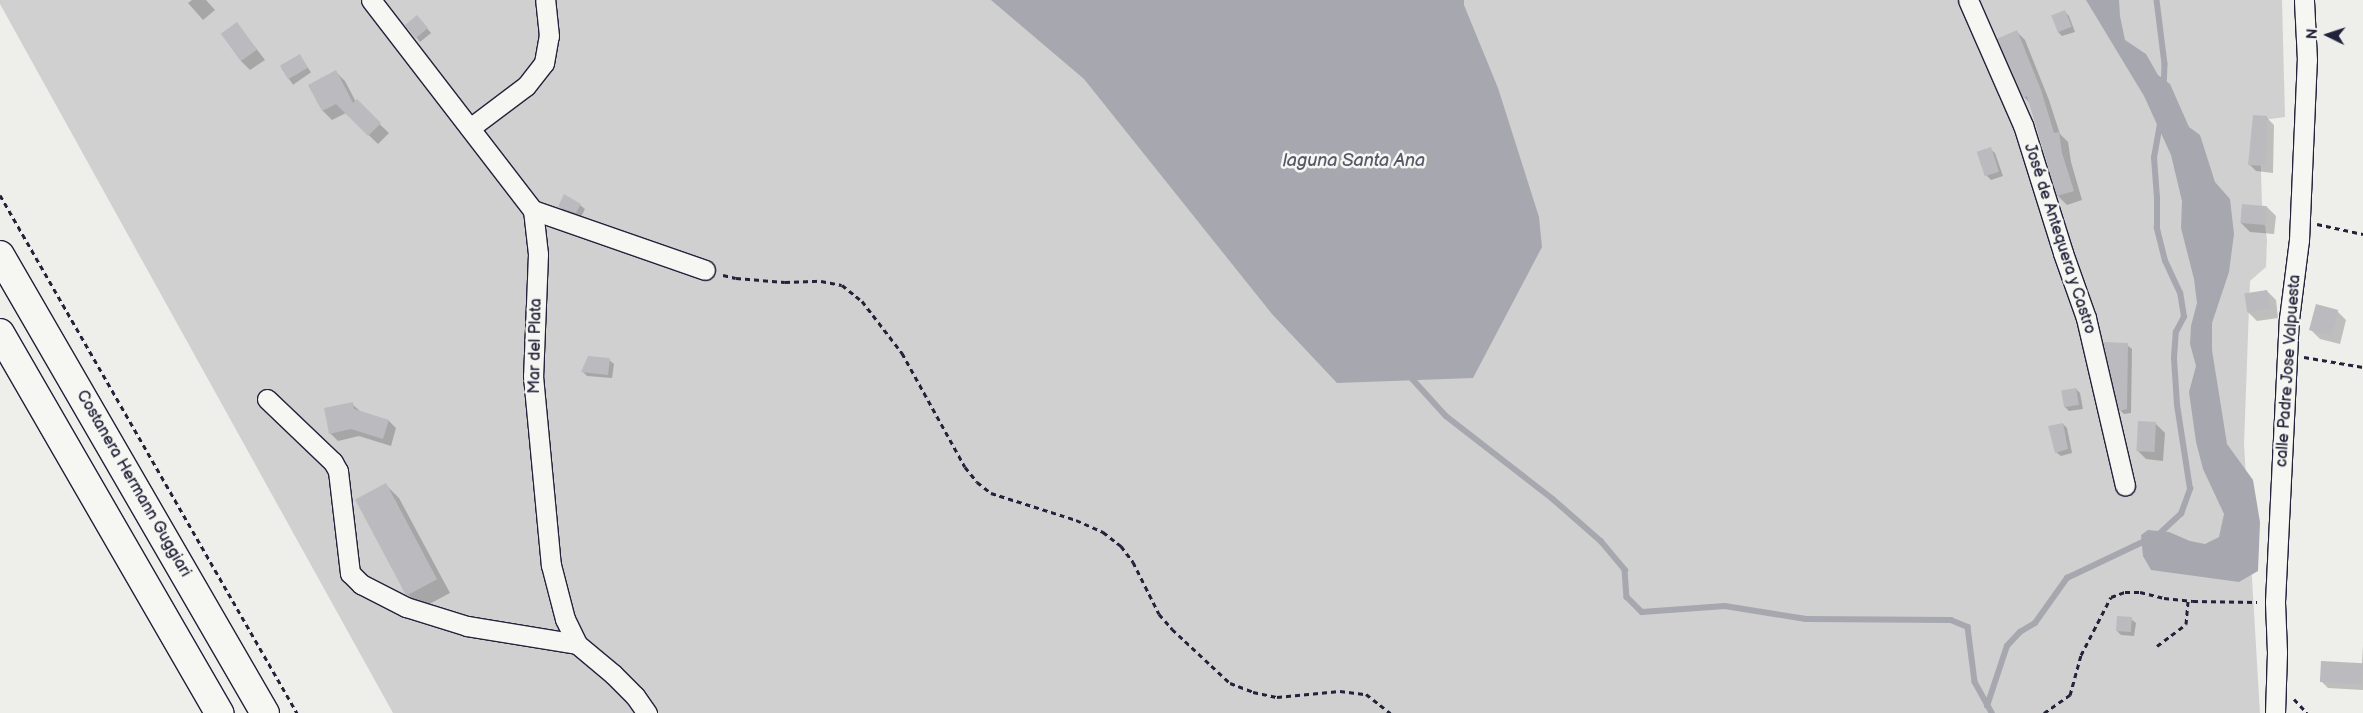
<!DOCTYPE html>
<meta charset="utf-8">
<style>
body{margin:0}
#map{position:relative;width:2363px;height:713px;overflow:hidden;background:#eeeeeb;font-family:"Balsamiq Sans",sans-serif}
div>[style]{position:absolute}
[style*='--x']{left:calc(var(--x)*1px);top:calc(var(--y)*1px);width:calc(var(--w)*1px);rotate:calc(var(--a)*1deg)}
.green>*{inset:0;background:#d0d0d1}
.water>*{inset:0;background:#a7a7af}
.shadow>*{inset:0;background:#0003;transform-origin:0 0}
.stream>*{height:5.5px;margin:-2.75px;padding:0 2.75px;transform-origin:2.75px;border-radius:2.75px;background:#a7a7af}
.building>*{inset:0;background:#bbbbbf;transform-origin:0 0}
.path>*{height:3px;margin-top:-1.5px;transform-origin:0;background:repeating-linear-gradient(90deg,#22223b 0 5px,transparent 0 9px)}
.roads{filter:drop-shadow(1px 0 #22223b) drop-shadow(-1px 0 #22223b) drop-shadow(0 1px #22223b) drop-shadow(0 -1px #22223b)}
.minor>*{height:19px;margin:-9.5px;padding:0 9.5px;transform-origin:9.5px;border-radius:9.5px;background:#f6f6f2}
.highway>*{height:28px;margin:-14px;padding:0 14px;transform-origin:14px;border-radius:14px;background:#f6f6f2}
span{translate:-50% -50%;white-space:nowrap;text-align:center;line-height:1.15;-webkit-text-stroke:5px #f6f6f2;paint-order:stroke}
.street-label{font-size:16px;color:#22223b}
.water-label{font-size:18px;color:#575769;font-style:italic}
.north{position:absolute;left:2303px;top:10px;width:50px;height:50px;-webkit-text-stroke:4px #f6f6f2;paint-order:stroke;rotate:274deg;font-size:14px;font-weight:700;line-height:20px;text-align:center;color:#22223b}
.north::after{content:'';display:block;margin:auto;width:18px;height:22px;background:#22223b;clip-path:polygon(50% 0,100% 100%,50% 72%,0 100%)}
</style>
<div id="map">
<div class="green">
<div style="clip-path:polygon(0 0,2282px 0,2285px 117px,2263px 120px,2260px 142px,2262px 203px,2267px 240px,2266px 267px,2250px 281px,2244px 444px,2260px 713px,393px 713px,0 4px)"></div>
</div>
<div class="water">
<div style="clip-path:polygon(991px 0,1464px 0,1464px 5px,1498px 88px,1539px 217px,1542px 247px,1473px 378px,1337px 383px,1272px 314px,1084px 79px)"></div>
<div style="clip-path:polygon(2086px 0,2119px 0,2120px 16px,2125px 40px,2146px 54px,2158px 75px,2170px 84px,2189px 127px,2200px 135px,2215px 182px,2230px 199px,2234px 234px,2229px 272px,2212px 323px,2212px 350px,2227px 444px,2253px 480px,2260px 522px,2258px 571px,2239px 582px,2151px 570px,2143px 556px,2141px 535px,2148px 530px,2169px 532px,2190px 541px,2205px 544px,2219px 537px,2224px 514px,2203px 469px,2196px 442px,2189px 392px,2196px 366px,2190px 344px,2191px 326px,2197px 303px,2194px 279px,2181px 228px,2182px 201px,2171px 155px,2144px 96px)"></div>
</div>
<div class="shadow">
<div style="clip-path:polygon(192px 0,206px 0,215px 10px,203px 20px,188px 3px)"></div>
<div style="clip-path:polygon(2065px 12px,2069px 16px,2075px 32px,2062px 36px,2058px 32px)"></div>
<div style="clip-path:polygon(421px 21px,431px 33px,420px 42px,407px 26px)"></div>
<div style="clip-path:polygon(237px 24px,265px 60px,250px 70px,241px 61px)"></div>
<div style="clip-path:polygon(2017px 32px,2025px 40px,2049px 100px,2060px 134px,2068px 142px,2071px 162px,2082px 200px,2067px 205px,2058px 196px,2030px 103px,2024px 97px)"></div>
<div style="left:299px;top:55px;width:21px;height:22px;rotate:55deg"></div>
<div style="clip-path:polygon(336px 72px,345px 81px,356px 102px,389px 133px,378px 144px,346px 113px,332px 120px,323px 111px,310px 85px)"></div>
<div style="clip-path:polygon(2267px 118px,2274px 125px,2273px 173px,2256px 171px,2249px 164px)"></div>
<div style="clip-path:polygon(1990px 149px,1995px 153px,2003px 176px,1991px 180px,1987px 176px)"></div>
<div style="clip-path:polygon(580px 205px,585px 209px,581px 217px,564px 211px,559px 206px)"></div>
<div style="clip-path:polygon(2267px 207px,2276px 216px,2274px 234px,2250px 232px,2241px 223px)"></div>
<div style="clip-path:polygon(2267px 291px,2276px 300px,2278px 318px,2257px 321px,2248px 312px)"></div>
<div style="clip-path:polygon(2337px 311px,2346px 320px,2340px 344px,2320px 339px,2311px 330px)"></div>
<div style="clip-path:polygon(2127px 345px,2132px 349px,2131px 413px,2124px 414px,2120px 410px)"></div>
<div style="clip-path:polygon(609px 360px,614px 364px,612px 378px,587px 376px,583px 372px)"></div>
<div style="clip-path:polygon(2076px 389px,2080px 393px,2083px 409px,2069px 411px,2065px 407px)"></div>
<div style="clip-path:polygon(352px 404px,360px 411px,389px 421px,396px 428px,391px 446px,359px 436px,338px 441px,330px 433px)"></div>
<div style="clip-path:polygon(2063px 424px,2067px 428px,2072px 453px,2061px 456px,2056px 452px)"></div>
<div style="clip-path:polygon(2156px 424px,2165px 433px,2163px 461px,2146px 459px,2137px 450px)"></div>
<div style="clip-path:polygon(386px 485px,399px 498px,450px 593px,422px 608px,406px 593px,357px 501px)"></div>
<div style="clip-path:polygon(2131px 619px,2136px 623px,2134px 636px,2121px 635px,2117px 631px)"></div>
<div style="clip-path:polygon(2363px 645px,2363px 690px,2328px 688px,2321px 681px,2362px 664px)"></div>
</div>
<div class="stream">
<div style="--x:2157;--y:0;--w:64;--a:82.9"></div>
<div style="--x:2165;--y:64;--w:23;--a:92"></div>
<div style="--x:1409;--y:375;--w:55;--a:47.9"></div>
<div style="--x:1446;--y:416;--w:135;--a:37.8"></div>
<div style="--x:1553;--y:499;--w:64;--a:41.2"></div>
<div style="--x:1601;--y:541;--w:38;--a:50"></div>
<div style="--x:1625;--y:570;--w:27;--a:86"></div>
<div style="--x:1627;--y:597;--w:21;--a:45"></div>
<div style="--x:1642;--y:612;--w:83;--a:-4.1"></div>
<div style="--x:1725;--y:606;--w:82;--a:9.1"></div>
<div style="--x:1806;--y:619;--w:145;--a:0.4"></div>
<div style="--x:1951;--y:620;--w:18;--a:22"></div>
<div style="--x:1968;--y:627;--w:55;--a:82.7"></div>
<div style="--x:1975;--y:682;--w:35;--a:61"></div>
<div style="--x:2157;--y:536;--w:33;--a:-43"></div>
<div style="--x:2181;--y:514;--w:27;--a:-70"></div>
<div style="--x:2190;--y:489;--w:85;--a:-98.8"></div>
<div style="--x:2177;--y:405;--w:47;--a:-93.7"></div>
<div style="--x:2174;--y:358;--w:26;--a:-86"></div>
<div style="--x:2176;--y:332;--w:17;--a:-62"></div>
<div style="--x:2184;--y:317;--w:24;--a:-99"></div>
<div style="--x:2180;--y:293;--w:35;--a:-115"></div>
<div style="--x:2165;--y:261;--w:34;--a:-104"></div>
<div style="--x:2157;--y:228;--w:30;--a:-90"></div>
<div style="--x:2157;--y:198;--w:40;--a:-94.3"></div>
<div style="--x:2154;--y:158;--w:35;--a:-80"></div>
<div style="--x:1987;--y:706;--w:63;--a:-71.6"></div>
<div style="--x:2007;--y:646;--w:19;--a:-47"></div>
<div style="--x:2020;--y:632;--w:17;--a:-31"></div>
<div style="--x:2035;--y:623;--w:55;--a:-54.6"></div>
<div style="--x:2067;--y:578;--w:91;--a:-25.4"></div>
</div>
<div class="building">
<div style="left:2065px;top:10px;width:18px;height:15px;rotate:68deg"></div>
<div style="left:417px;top:15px;width:17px;height:16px;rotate:50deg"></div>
<div style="left:237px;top:22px;width:34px;height:20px;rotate:54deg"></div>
<div style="clip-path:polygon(2017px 30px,2041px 90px,2054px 133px,2059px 132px,2062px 153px,2074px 191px,2057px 196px,2027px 96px,2023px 98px,1997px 39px)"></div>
<div style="left:300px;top:54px;width:16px;height:23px;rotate:60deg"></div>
<div style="clip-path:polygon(336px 70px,353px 103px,357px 99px,381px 123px,368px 136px,336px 104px,322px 111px,308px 85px)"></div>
<div style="clip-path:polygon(2253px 115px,2267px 116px,2266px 166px,2248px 165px)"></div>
<div style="left:1991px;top:147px;width:26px;height:15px;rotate:72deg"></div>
<div style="clip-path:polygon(564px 194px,581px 204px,576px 213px,558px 207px)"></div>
<div style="left:2242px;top:204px;width:25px;height:19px;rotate:5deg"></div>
<div style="left:2267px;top:290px;width:19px;height:23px;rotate:81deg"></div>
<div style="left:2316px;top:304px;width:23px;height:27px;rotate:15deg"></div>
<div style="clip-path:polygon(2103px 342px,2128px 343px,2127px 409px,2119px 411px)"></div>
<div style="clip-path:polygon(588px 356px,610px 358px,608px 375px,581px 372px)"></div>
<div style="left:2076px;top:388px;width:17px;height:15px;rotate:80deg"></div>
<div style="clip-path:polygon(353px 402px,354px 409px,389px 420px,383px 439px,351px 429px,329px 434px,324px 408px)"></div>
<div style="left:2138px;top:421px;width:18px;height:30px;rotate:3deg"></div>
<div style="clip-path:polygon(2063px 423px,2068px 449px,2055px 453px,2048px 426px)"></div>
<div style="left:386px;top:483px;width:109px;height:35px;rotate:62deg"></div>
<div style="left:2117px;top:616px;width:15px;height:15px;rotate:4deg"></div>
<div style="left:2321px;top:661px;width:42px;height:21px;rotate:3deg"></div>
</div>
<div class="path">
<div style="--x:0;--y:195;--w:597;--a:60.17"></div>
<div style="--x:2317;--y:224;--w:47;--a:12.3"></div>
<div style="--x:723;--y:275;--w:13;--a:13"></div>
<div style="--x:736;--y:278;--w:49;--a:4.7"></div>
<div style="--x:785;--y:282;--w:36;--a:-2"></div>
<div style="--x:821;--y:281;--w:21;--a:11"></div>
<div style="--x:842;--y:285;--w:26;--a:39"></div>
<div style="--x:862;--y:301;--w:66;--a:52.4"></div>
<div style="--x:902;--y:353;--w:130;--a:61.1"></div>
<div style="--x:965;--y:467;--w:19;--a:51"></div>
<div style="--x:977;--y:482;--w:18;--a:38"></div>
<div style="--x:991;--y:493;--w:89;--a:17.6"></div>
<div style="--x:1076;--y:520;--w:30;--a:24"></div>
<div style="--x:1103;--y:532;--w:23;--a:38"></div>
<div style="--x:1121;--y:546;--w:20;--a:53"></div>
<div style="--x:1133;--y:562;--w:58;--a:63.4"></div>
<div style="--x:1159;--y:614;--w:20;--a:49"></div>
<div style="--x:1172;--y:629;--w:79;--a:43"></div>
<div style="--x:1230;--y:683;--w:25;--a:21"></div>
<div style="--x:1253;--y:692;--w:25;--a:12"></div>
<div style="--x:1277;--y:697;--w:63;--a:-5.4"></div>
<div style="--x:1340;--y:691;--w:26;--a:7"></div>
<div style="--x:1366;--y:694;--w:31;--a:38"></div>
<div style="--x:2304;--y:357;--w:60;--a:9.6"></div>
<div style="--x:2157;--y:646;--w:36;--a:-37"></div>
<div style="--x:2186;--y:624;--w:24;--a:-85"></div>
<div style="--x:2294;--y:699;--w:19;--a:47"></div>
<div style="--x:2044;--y:713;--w:32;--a:-35"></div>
<div style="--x:2070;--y:695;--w:41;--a:-74.6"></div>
<div style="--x:2081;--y:655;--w:65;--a:-62.7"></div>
<div style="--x:2111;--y:597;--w:15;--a:-20"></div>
<div style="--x:2125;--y:592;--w:15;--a:0"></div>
<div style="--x:2140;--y:592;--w:25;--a:14"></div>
<div style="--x:2164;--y:598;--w:29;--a:6"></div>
<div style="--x:2193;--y:601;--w:64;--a:0.9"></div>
</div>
<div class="roads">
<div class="minor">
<div style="--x:371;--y:0;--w:265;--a:52.4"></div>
<div style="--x:533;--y:210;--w:44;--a:83.5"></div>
<div style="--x:538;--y:254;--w:122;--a:92.3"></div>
<div style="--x:533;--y:376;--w:190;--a:84.6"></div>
<div style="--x:551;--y:565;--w:56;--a:75.5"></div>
<div style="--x:565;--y:619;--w:28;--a:64"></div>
<div style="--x:577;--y:644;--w:47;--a:39.8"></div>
<div style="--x:613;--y:674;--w:31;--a:45"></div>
<div style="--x:635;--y:696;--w:21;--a:55"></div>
<div style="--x:1968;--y:0;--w:137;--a:66.3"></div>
<div style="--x:2023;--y:125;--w:134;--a:72.6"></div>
<div style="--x:2063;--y:253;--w:69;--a:70.5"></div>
<div style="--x:2086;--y:318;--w:172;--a:76.9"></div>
<div style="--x:470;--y:128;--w:70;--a:-36.9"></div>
<div style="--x:526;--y:86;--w:29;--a:-52"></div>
<div style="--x:544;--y:63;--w:27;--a:-80"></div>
<div style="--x:549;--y:36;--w:36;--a:-96"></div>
<div style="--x:533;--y:210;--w:182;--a:19.2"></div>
<div style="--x:267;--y:399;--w:91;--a:43.7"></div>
<div style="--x:333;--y:462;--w:10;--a:61"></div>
<div style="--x:338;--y:471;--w:103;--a:83.3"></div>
<div style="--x:350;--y:573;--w:16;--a:45"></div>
<div style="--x:361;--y:584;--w:51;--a:27.1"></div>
<div style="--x:406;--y:607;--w:64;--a:17.3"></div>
<div style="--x:467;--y:626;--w:111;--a:9.3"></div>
<div style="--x:2275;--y:713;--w:61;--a:-88.1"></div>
<div style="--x:2277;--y:652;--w:50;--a:-92.3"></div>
<div style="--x:2275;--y:602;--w:283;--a:-87.2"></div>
<div style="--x:2289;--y:319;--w:80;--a:-82.8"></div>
<div style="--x:2299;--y:240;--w:180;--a:-87.5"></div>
<div style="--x:2307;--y:60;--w:60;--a:-92.9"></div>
</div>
<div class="highway">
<div style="--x:0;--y:255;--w:529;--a:59.95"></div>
<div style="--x:0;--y:333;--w:439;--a:60"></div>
</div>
</div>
<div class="street-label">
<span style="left:2059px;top:239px;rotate:72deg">José de Antequera y Castro</span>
<span style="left:536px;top:346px;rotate:-89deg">Mar del Plata</span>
<span style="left:2289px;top:371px;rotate:-86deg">calle Padre Jose Valpuesta</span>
<span style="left:133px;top:484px;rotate:60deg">Costanera Hermann Guggiari</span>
</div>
<div class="water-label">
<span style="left:1354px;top:161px">laguna Santa Ana</span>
</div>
<div class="north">N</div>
</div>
